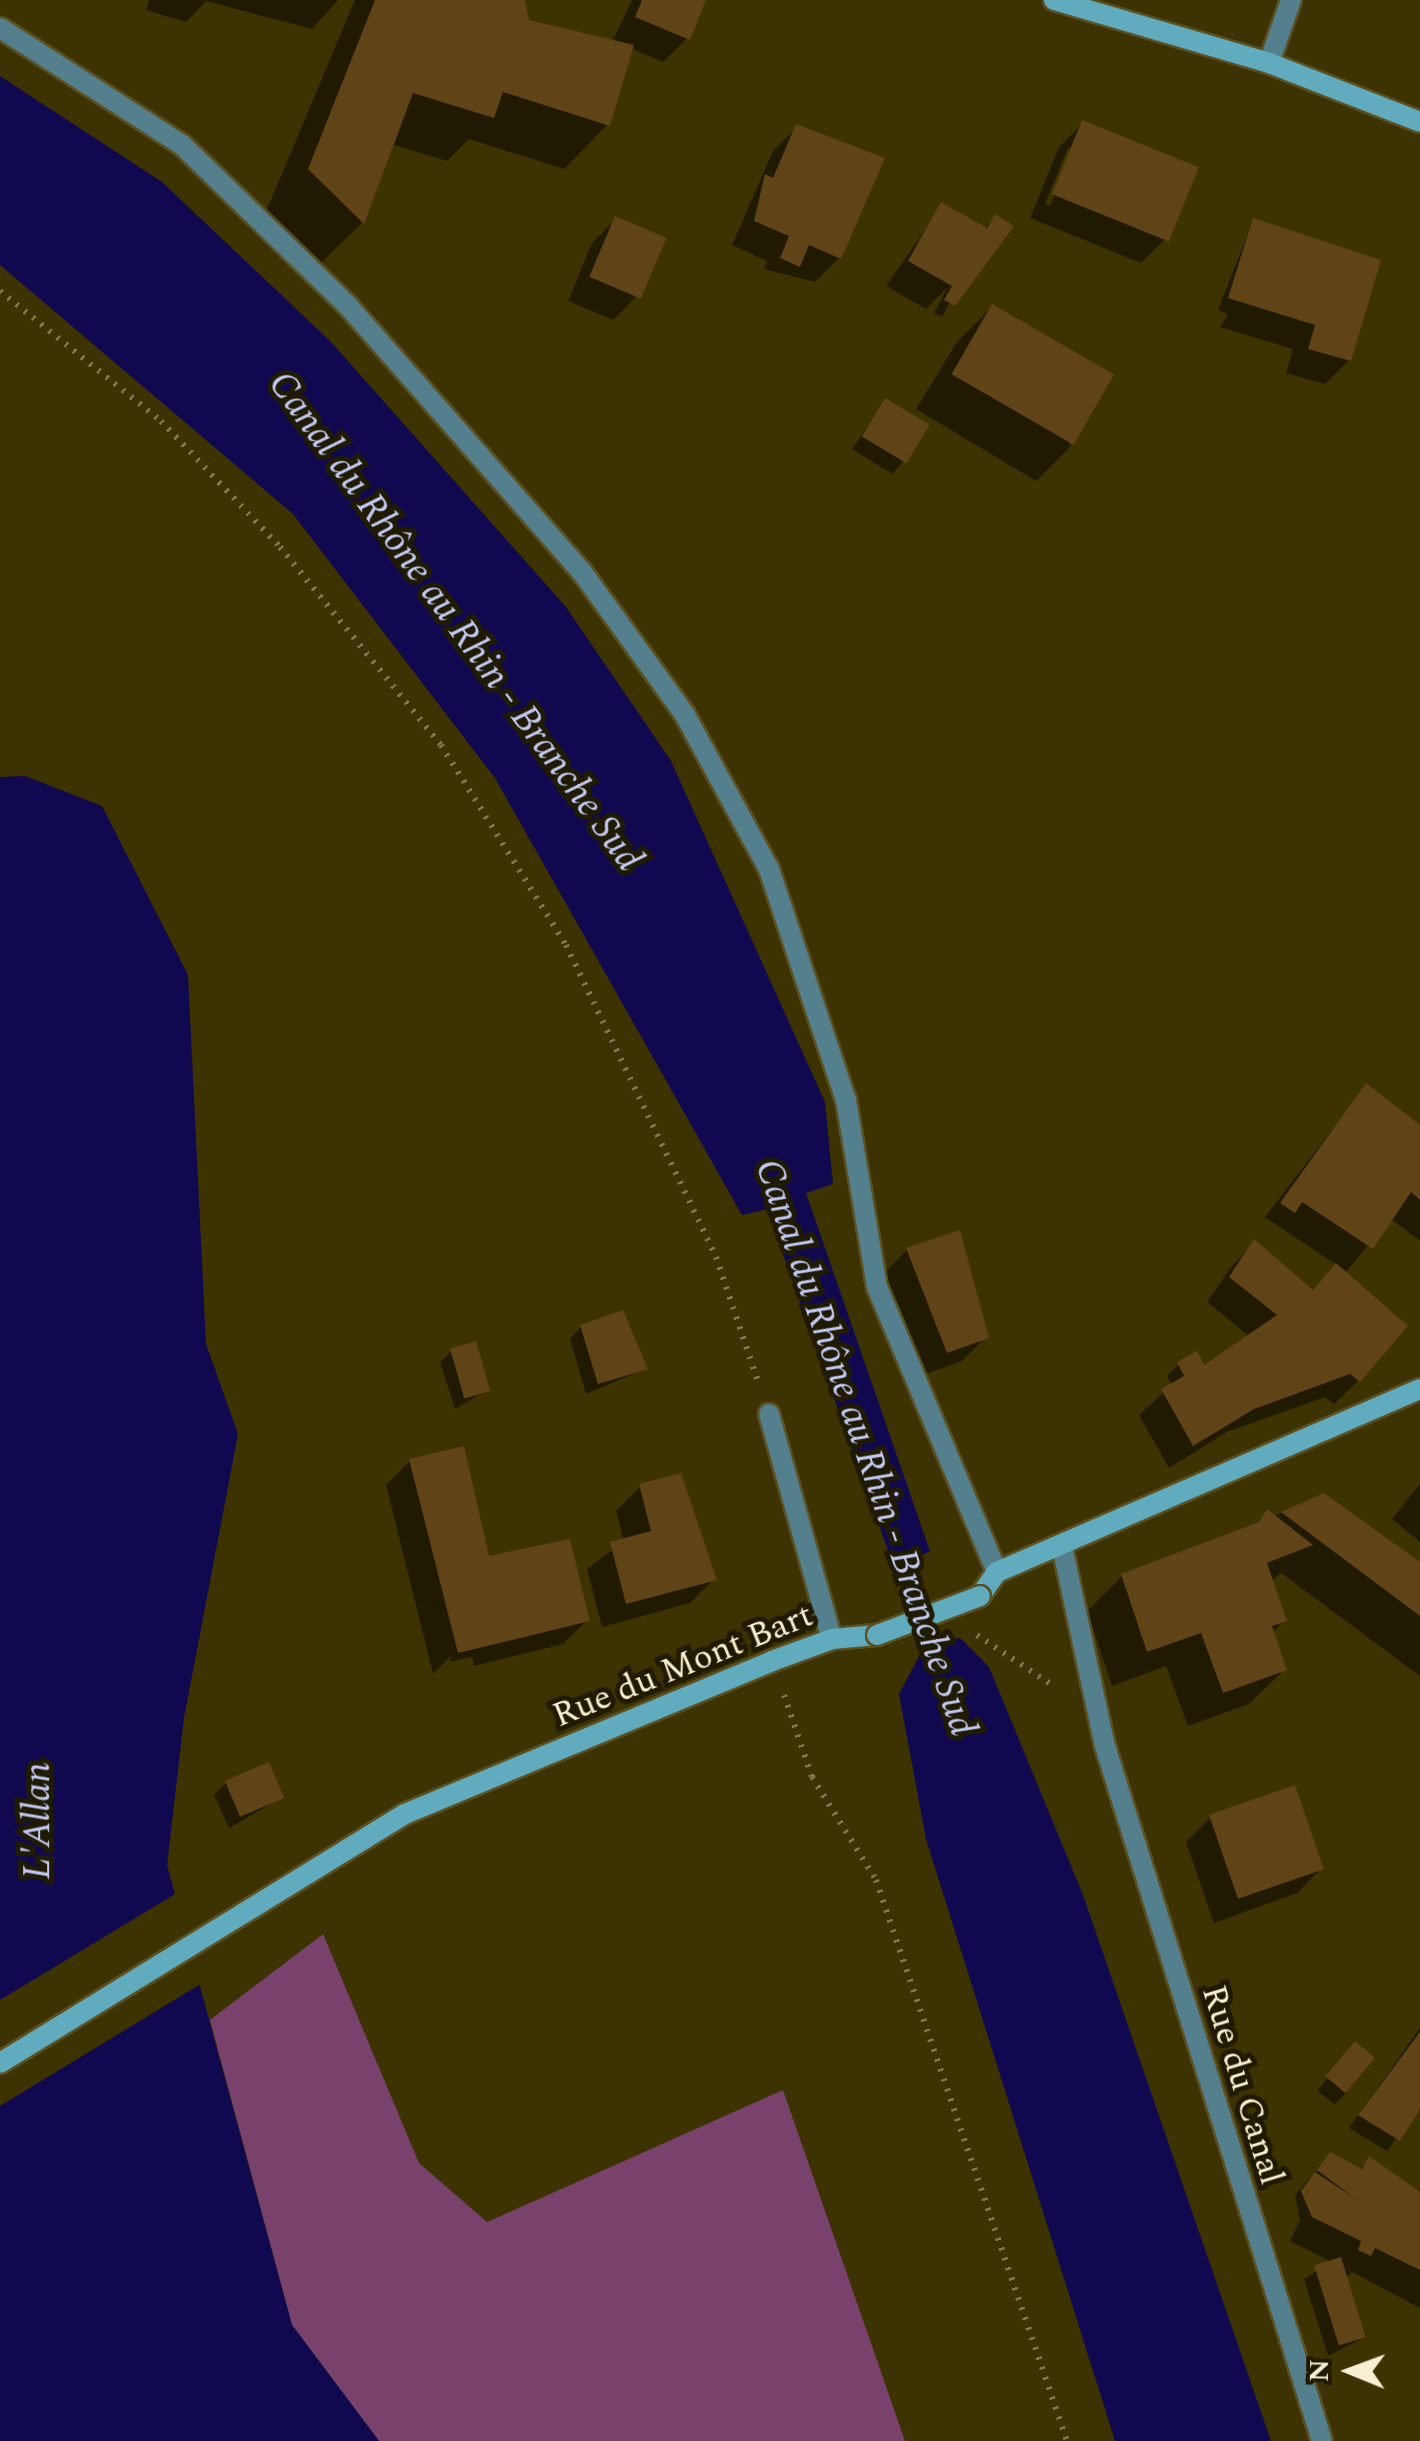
<!DOCTYPE html>
<meta charset="utf-8">
<style>
body{margin:0}
#map{position:relative;width:1420px;height:2441px;overflow:hidden;background:#3d3201;font-family:Spectral,serif}
div>[style]{position:absolute}
[style*='--x']{left:calc(var(--x)*1px);top:calc(var(--y)*1px);width:calc(var(--w)*1px);rotate:calc(var(--a)*1deg)}
.green>*{inset:0;background:#79426c}
.water>*{inset:0;background:#11094f}
.pier>*{inset:0;background:#3d3201;transform-origin:0 0}
.shadow>*{inset:0;background:#0007}
.building>*{inset:0;background:#604418;transform-origin:0 0}
.path>*{height:6px;margin-top:-3px;transform-origin:0;background:repeating-linear-gradient(90deg,#80774c 0 2.5px,transparent 0 10.5px)}
.roads{filter:drop-shadow(2px 0 #5b5022) drop-shadow(-2px 0 #5b5022) drop-shadow(0 2px #5b5022) drop-shadow(0 -2px #5b5022)}
.service>*{height:20px;margin:-10px;padding:0 10px;transform-origin:10px;border-radius:10px;background:#53808c}
.minor>*{height:20px;margin:-10px;padding:0 10px;transform-origin:10px;border-radius:10px;background:#53808c}
.secondary>*{height:20px;margin:-10px;padding:0 10px;transform-origin:10px;border-radius:10px;background:#60acbe}
.bridges{filter:drop-shadow(2px 0 #5b5022) drop-shadow(-2px 0 #5b5022) drop-shadow(0 2px #5b5022) drop-shadow(0 -2px #5b5022)}
.secondary-bridge>*{height:20px;margin:-10px;padding:0 10px;transform-origin:10px;border-radius:10px;background:#60acbe}
span{translate:-50% -50%;white-space:nowrap;text-align:center;line-height:1.15;-webkit-text-stroke:10px #201a03;paint-order:stroke}
.street-label{font-size:35px;color:#f6efd1}
.water-label{font-size:38px;color:#c2caf4;font-style:italic}
.north{position:absolute;left:1300px;top:2321px;width:100px;height:100px;-webkit-text-stroke:8px #201a03;paint-order:stroke;rotate:271deg;font-size:28px;font-weight:700;line-height:40px;text-align:center;color:#f6efd1}
.north::after{content:'';display:block;margin:auto;width:35px;height:45px;background:#f6efd1;clip-path:polygon(50% 0,100% 100%,50% 72%,0 100%)}
</style>
<div id="map">
<div class="green">
<div style="clip-path:polygon(323px 1934px,419px 2163px,487px 2222px,783px 2090px,905px 2441px,379px 2441px,292px 2325px,210px 2020px)"></div>
</div>
<div class="water">
<div style="clip-path:polygon(0 76px,162px 182px,331px 342px,566px 607px,671px 761px,825px 1102px,833px 1184px,806px 1193px,960px 1638px,989px 1667px,1083px 1895px,1271px 2441px,1115px 2441px,926px 1839px,899px 1694px,923px 1649px,767px 1209px,742px 1215px,495px 778px,293px 514px,0 265px)"></div>
<div style="clip-path:polygon(25px 776px,102px 806px,188px 975px,206px 1344px,238px 1434px,184px 1718px,167px 1865px,292px 2325px,379px 2441px,0 2441px,0 777px)"></div>
</div>
<div class="pier">
<div style="left:935px;top:1550px;width:91px;height:50px;rotate:71deg"></div>
<div style="clip-path:polygon(180px 1891px,204px 1982px,0 2106px,0 2000px)"></div>
</div>
<div class="shadow">
<div style="clip-path:polygon(149px 0,338px 0,312px 29px,206px 1px,186px 22px,146px 10px)"></div>
<div style="clip-path:polygon(355px 0,516px 0,527px 22px,612px 42px,632px 0,704px 0,687px 38px,663px 62px,625px 46px,608px 124px,564px 169px,469px 139px,447px 161px,391px 144px,362px 223px,318px 266px,265px 214px)"></div>
<div style="clip-path:polygon(evenodd,1083px 123px,1165px 239px,1141px 263px,1030px 218px,1059px 147px,1083px 123px,1068px 148px,1073px 148px,1050px 206px,1045px 204px,1068px 148px)"></div>
<div style="clip-path:polygon(797px 127px,839px 258px,815px 282px,764px 269px,767px 261px,732px 245px,773px 151px)"></div>
<div style="clip-path:polygon(942px 206px,984px 229px,995px 217px,942px 317px,934px 313px,947px 288px,926px 309px,886px 286px)"></div>
<div style="clip-path:polygon(616px 219px,637px 296px,613px 320px,568px 301px,592px 243px)"></div>
<div style="clip-path:polygon(1253px 221px,1349px 360px,1325px 384px,1286px 373px,1293px 349px,1220px 327px,1228px 314px,1218px 310px)"></div>
<div style="clip-path:polygon(992px 307px,1071px 446px,1036px 481px,916px 409px,957px 342px)"></div>
<div style="clip-path:polygon(886px 401px,903px 462px,892px 474px,852px 449px)"></div>
<div style="clip-path:polygon(1366px 1086px,1420px 1129px,1420px 1241px,1390px 1218px,1345px 1273px,1358px 1381px,1334px 1404px,1325px 1397px,1227px 1432px,1169px 1468px,1139px 1415px,1172px 1385px,1167px 1376px,1179px 1364px,1202px 1366px,1249px 1336px,1207px 1302px,1231px 1267px,1255px 1243px,1311px 1291px,1337px 1265px,1265px 1217px)"></div>
<div style="clip-path:polygon(907px 1250px,986px 1337px,962px 1361px,923px 1375px,883px 1274px)"></div>
<div style="clip-path:polygon(581px 1327px,645px 1369px,586px 1394px,570px 1339px)"></div>
<div style="clip-path:polygon(452px 1351px,487px 1390px,455px 1409px,440px 1362px)"></div>
<div style="clip-path:polygon(410px 1461px,480px 1561px,587px 1620px,563px 1644px,474px 1666px,472px 1657px,450px 1662px,452px 1655px,433px 1674px,386px 1485px)"></div>
<div style="clip-path:polygon(1420px 1484px,1420px 1542px,1392px 1519px)"></div>
<div style="clip-path:polygon(640px 1487px,714px 1579px,690px 1603px,602px 1627px,587px 1569px,624px 1541px,616px 1511px)"></div>
<div style="clip-path:polygon(1324px 1496px,1420px 1565px,1420px 1676px,1281px 1573px,1271px 1581px,1285px 1620px,1272px 1633px,1285px 1669px,1249px 1704px,1188px 1726px,1166px 1666px,1112px 1686px,1087px 1611px,1122px 1576px)"></div>
<div style="clip-path:polygon(226px 1783px,281px 1798px,229px 1828px,214px 1795px)"></div>
<div style="clip-path:polygon(1210px 1818px,1321px 1869px,1297px 1893px,1214px 1923px,1186px 1842px)"></div>
<div style="clip-path:polygon(1420px 2028px,1420px 2104px,1387px 2151px,1349px 2128px)"></div>
<div style="clip-path:polygon(1355px 2044px,1347px 2092px,1335px 2104px,1317px 2091px)"></div>
<div style="clip-path:polygon(1330px 2156px,1359px 2170px,1370px 2159px,1420px 2193px,1420px 2308px,1352px 2272px,1345px 2279px,1363px 2338px,1328px 2356px,1304px 2279px,1332px 2262px,1290px 2241px,1300px 2220px,1295px 2195px)"></div>
</div>
<div class="building">
<div style="clip-path:polygon(375px 0,525px 0,529px 20px,634px 45px,610px 126px,503px 92px,494px 118px,413px 93px,364px 224px,308px 169px)"></div>
<div style="clip-path:polygon(642px 0,706px 0,690px 40px,635px 17px)"></div>
<div style="left:1082px;top:120px;width:126px;height:80px;rotate:22deg"></div>
<div style="clip-path:polygon(796px 124px,885px 158px,841px 259px,809px 245px,800px 267px,780px 258px,789px 236px,754px 221px,765px 174px,773px 178px)"></div>
<div style="clip-path:polygon(941px 202px,987px 228px,995px 214px,1014px 226px,955px 306px,944px 300px,952px 286px,908px 261px)"></div>
<div style="left:615px;top:216px;width:56px;height:66px;rotate:23deg"></div>
<div style="clip-path:polygon(1253px 218px,1381px 260px,1351px 361px,1308px 349px,1315px 325px,1228px 298px)"></div>
<div style="left:992px;top:304px;width:141px;height:81px;rotate:30deg"></div>
<div style="left:885px;top:398px;width:52px;height:45px;rotate:31deg"></div>
<div style="clip-path:polygon(1366px 1083px,1420px 1125px,1420px 1200px,1411px 1192px,1373px 1249px,1302px 1202px,1295px 1213px,1280px 1203px)"></div>
<div style="clip-path:polygon(960px 1230px,989px 1338px,947px 1353px,906px 1248px)"></div>
<div style="clip-path:polygon(1254px 1239px,1313px 1290px,1336px 1263px,1408px 1326px,1360px 1382px,1350px 1374px,1254px 1409px,1193px 1446px,1161px 1389px,1184px 1376px,1177px 1362px,1197px 1351px,1204px 1365px,1277px 1315px,1229px 1277px)"></div>
<div style="clip-path:polygon(623px 1310px,648px 1369px,598px 1384px,580px 1325px)"></div>
<div style="left:476px;top:1341px;width:52px;height:27px;rotate:74deg"></div>
<div style="clip-path:polygon(464px 1446px,489px 1556px,570px 1539px,590px 1621px,458px 1653px,409px 1459px)"></div>
<div style="clip-path:polygon(681px 1473px,717px 1580px,626px 1604px,610px 1542px,651px 1531px,639px 1484px)"></div>
<div style="clip-path:polygon(1324px 1493px,1420px 1562px,1420px 1616px,1281px 1512px)"></div>
<div style="clip-path:polygon(1267px 1509px,1313px 1545px,1267px 1563px,1287px 1621px,1272px 1626px,1287px 1670px,1223px 1693px,1201px 1633px,1147px 1652px,1121px 1574px,1259px 1522px)"></div>
<div style="left:269px;top:1762px;width:39px;height:48px;rotate:67deg"></div>
<div style="left:1295px;top:1785px;width:89px;height:91px;rotate:71deg"></div>
<div style="clip-path:polygon(1420px 2032px,1420px 2109px,1400px 2141px,1358px 2115px)"></div>
<div style="left:1355px;top:2041px;width:26px;height:46px;rotate:40deg"></div>
<div style="clip-path:polygon(1330px 2152px,1362px 2169px,1369px 2156px,1420px 2192px,1420px 2270px,1375px 2248px,1371px 2256px,1358px 2250px,1361px 2241px,1312px 2217px,1301px 2191px,1315px 2172px,1356px 2199px,1317px 2170px)"></div>
<div style="left:1341px;top:2257px;width:84px;height:28px;rotate:73deg"></div>
</div>
<div class="path">
<div style="--x:0;--y:291;--w:207;--a:38.9"></div>
<div style="--x:161;--y:421;--w:173;--a:46.6"></div>
<div style="--x:280;--y:547;--w:255;--a:50.9"></div>
<div style="--x:441;--y:745;--w:236;--a:58"></div>
<div style="--x:566;--y:945;--w:346;--a:64.3"></div>
<div style="--x:716;--y:1257;--w:134;--a:71.3"></div>
<div style="--x:977;--y:1635;--w:90;--a:33.7"></div>
<div style="--x:784;--y:1695;--w:87;--a:71.1"></div>
<div style="--x:812;--y:1777;--w:121;--a:58.1"></div>
<div style="--x:876;--y:1880;--w:593;--a:71.2"></div>
</div>
<div class="roads">
<div class="service">
<div style="--x:0;--y:28;--w:215;--a:32.7"></div>
<div style="--x:181;--y:144;--w:234;--a:44.1"></div>
<div style="--x:349;--y:307;--w:353;--a:48.7"></div>
<div style="--x:582;--y:572;--w:176;--a:54.2"></div>
<div style="--x:685;--y:715;--w:175;--a:61.4"></div>
<div style="--x:769;--y:869;--w:243;--a:71.6"></div>
<div style="--x:846;--y:1100;--w:190;--a:80.6"></div>
<div style="--x:877;--y:1287;--w:309;--a:67.2"></div>
<div style="--x:1269;--y:63;--w:67;--a:-70.8"></div>
<div style="--x:769;--y:1414;--w:234;--a:74.4"></div>
</div>
<div class="minor">
<div style="--x:1062;--y:1546;--w:205;--a:77.9"></div>
<div style="--x:1105;--y:1746;--w:728;--a:72.66"></div>
</div>
<div class="secondary">
<div style="--x:1054;--y:0;--w:224;--a:16.3"></div>
<div style="--x:1269;--y:63;--w:162;--a:21.3"></div>
<div style="--x:980;--y:1596;--w:29;--a:-55"></div>
<div style="--x:997;--y:1572;--w:461;--a:-23.4"></div>
<div style="--x:0;--y:2063;--w:475;--a:-31.6"></div>
<div style="--x:405;--y:1814;--w:398;--a:-22.6"></div>
<div style="--x:772;--y:1661;--w:64;--a:-20.1"></div>
<div style="--x:832;--y:1639;--w:45;--a:-5.1"></div>
</div>
</div>
<div class="bridges">
<div class="secondary-bridge">
<div style="--x:877;--y:1635;--w:110;--a:-20.7"></div>
</div>
</div>
<div class="street-label">
<span style="left:683px;top:1666px;rotate:-22deg">Rue du Mont Bart</span>
<span style="left:1242px;top:2085px;rotate:73deg">Rue du Canal</span>
</div>
<div class="water-label">
<span style="left:454px;top:622px;rotate:54deg">Canal du Rhône au Rhin - Branche Sud</span>
<span style="left:864px;top:1448px;rotate:71deg">Canal du Rhône au Rhin - Branche Sud</span>
<span style="left:39px;top:1821px;rotate:-90deg">L'Allan</span>
</div>
<div class="north">N</div>
</div>
